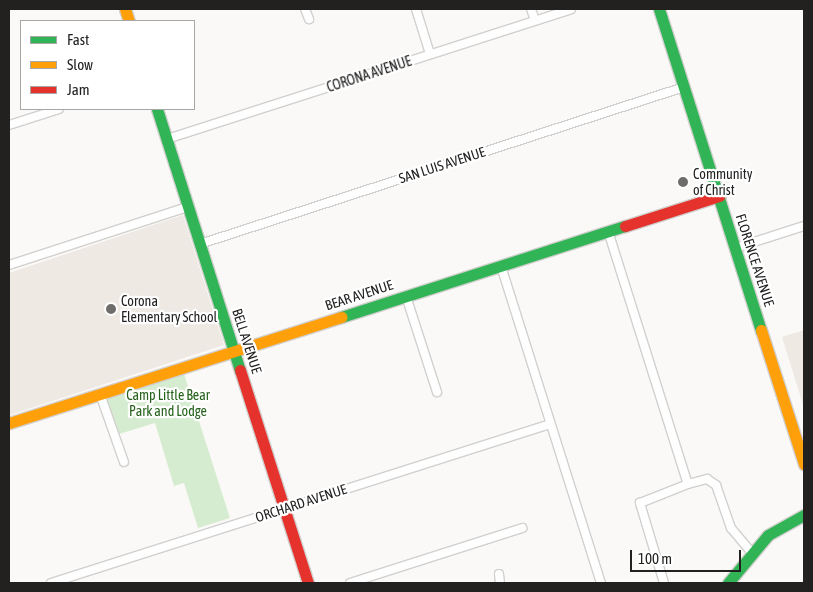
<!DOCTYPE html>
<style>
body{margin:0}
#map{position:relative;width:813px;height:592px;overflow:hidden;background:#fbf9f7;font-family:"Asap Condensed",sans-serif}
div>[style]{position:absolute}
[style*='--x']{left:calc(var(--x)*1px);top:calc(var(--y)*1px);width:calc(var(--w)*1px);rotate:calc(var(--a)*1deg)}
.built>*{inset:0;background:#eee9e3}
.green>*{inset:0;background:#d6ecd0}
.roads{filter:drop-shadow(1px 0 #d1d0ce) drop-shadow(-1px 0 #d1d0ce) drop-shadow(0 1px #d1d0ce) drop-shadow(0 -1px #d1d0ce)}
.street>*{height:8px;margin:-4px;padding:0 4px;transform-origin:4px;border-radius:4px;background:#fefefe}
.fast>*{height:11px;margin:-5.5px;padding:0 5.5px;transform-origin:5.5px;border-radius:5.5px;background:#30b455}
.slow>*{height:11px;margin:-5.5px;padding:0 5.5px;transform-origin:5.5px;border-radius:5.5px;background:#ff9f0a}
.jam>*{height:11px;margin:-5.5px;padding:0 5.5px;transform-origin:5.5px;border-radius:5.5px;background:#e5322d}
.dots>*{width:14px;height:14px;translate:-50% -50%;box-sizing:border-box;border:2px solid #fff;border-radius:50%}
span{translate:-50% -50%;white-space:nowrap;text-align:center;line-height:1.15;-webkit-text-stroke:4.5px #fff;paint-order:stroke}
.street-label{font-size:14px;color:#222120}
.poi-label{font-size:14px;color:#222120}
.left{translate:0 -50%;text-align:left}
.park-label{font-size:14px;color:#26621c}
.frame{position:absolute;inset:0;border:10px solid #222120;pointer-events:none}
.legend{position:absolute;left:20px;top:20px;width:175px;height:90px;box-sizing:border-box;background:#fff;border:1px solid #a7a6a6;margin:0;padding:6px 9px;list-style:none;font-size:15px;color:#222120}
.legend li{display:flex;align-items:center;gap:10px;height:25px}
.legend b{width:25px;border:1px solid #a7a6a6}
.scale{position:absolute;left:630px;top:550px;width:111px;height:22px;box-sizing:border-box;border:2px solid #222120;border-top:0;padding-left:6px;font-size:15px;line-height:18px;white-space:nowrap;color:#222120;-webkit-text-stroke:4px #fff;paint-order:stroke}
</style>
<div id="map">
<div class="built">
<div style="clip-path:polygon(183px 215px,224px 345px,10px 415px,9px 273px)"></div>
<div style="clip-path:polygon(804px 330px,804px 408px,782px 337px)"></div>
</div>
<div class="green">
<div style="clip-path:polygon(184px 374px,230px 518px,198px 528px,184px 483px,174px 486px,155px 423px,116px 435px,105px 398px)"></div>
</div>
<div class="roads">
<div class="street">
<div style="--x:305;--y:9;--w:11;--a:68"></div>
<div style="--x:416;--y:9;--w:47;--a:72.7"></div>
<div style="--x:531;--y:9;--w:12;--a:70"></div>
<div style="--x:9;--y:125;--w:52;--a:-17.7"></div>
<div style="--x:167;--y:139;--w:424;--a:-17.8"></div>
<div style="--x:608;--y:231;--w:265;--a:72.5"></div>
<div style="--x:688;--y:484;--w:20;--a:-15"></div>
<div style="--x:707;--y:479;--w:11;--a:34"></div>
<div style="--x:716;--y:485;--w:46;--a:70.8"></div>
<div style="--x:731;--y:528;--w:31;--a:50"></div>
<div style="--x:200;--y:244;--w:509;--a:-17.97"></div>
<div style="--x:735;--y:248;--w:72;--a:-17.7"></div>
<div style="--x:9;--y:265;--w:188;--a:-18"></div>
<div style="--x:501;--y:266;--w:332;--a:72.5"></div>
<div style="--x:406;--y:296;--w:101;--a:72.1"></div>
<div style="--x:100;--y:394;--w:72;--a:70.6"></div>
<div style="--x:499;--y:574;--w:9;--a:84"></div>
<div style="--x:51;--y:583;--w:524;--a:-17.67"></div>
<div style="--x:350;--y:583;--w:181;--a:-17.7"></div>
<div style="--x:664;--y:583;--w:84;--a:-106.7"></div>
<div style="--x:640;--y:503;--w:52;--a:-21.6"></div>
</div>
<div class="fast">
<div style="--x:659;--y:9;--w:337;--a:72.4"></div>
<div style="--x:157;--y:109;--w:274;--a:72.4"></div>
<div style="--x:341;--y:317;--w:298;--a:-17.8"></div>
<div style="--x:728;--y:583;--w:62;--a:-50.2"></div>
<div style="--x:768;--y:535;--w:41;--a:-29.1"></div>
</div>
<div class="slow">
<div style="--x:125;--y:9;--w:13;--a:72"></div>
<div style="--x:761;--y:330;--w:141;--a:72.2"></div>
<div style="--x:9;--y:423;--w:349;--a:-17.7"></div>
</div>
<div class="jam">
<div style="--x:625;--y:226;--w:99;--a:-17.7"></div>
<div style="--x:240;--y:370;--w:224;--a:72.3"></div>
</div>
</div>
<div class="dots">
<div style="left:683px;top:182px;background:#6e6d6b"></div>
<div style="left:111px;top:309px;background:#6e6d6b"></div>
</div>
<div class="street-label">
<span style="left:369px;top:74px;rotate:-18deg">CORONA AVENUE</span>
<span style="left:442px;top:165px;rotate:-18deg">SAN LUIS AVENUE</span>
<span style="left:755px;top:260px;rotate:72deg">FLORENCE AVENUE</span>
<span style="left:359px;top:295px;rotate:-18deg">BEAR AVENUE</span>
<span style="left:247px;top:341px;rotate:72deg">BELL AVENUE</span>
<span style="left:301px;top:503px;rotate:-18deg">ORCHARD AVENUE</span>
</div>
<div class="poi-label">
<span class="left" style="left:693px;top:182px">Community<br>of Christ</span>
<span class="left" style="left:121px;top:309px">Corona<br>Elementary School</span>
</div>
<div class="park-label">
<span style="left:168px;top:403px">Camp Little Bear<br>Park and Lodge</span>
</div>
<div class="frame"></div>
<ul class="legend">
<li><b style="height:6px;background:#30b455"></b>Fast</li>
<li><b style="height:6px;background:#ff9f0a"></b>Slow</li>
<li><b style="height:6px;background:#e5322d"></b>Jam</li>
</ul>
<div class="scale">100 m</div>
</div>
